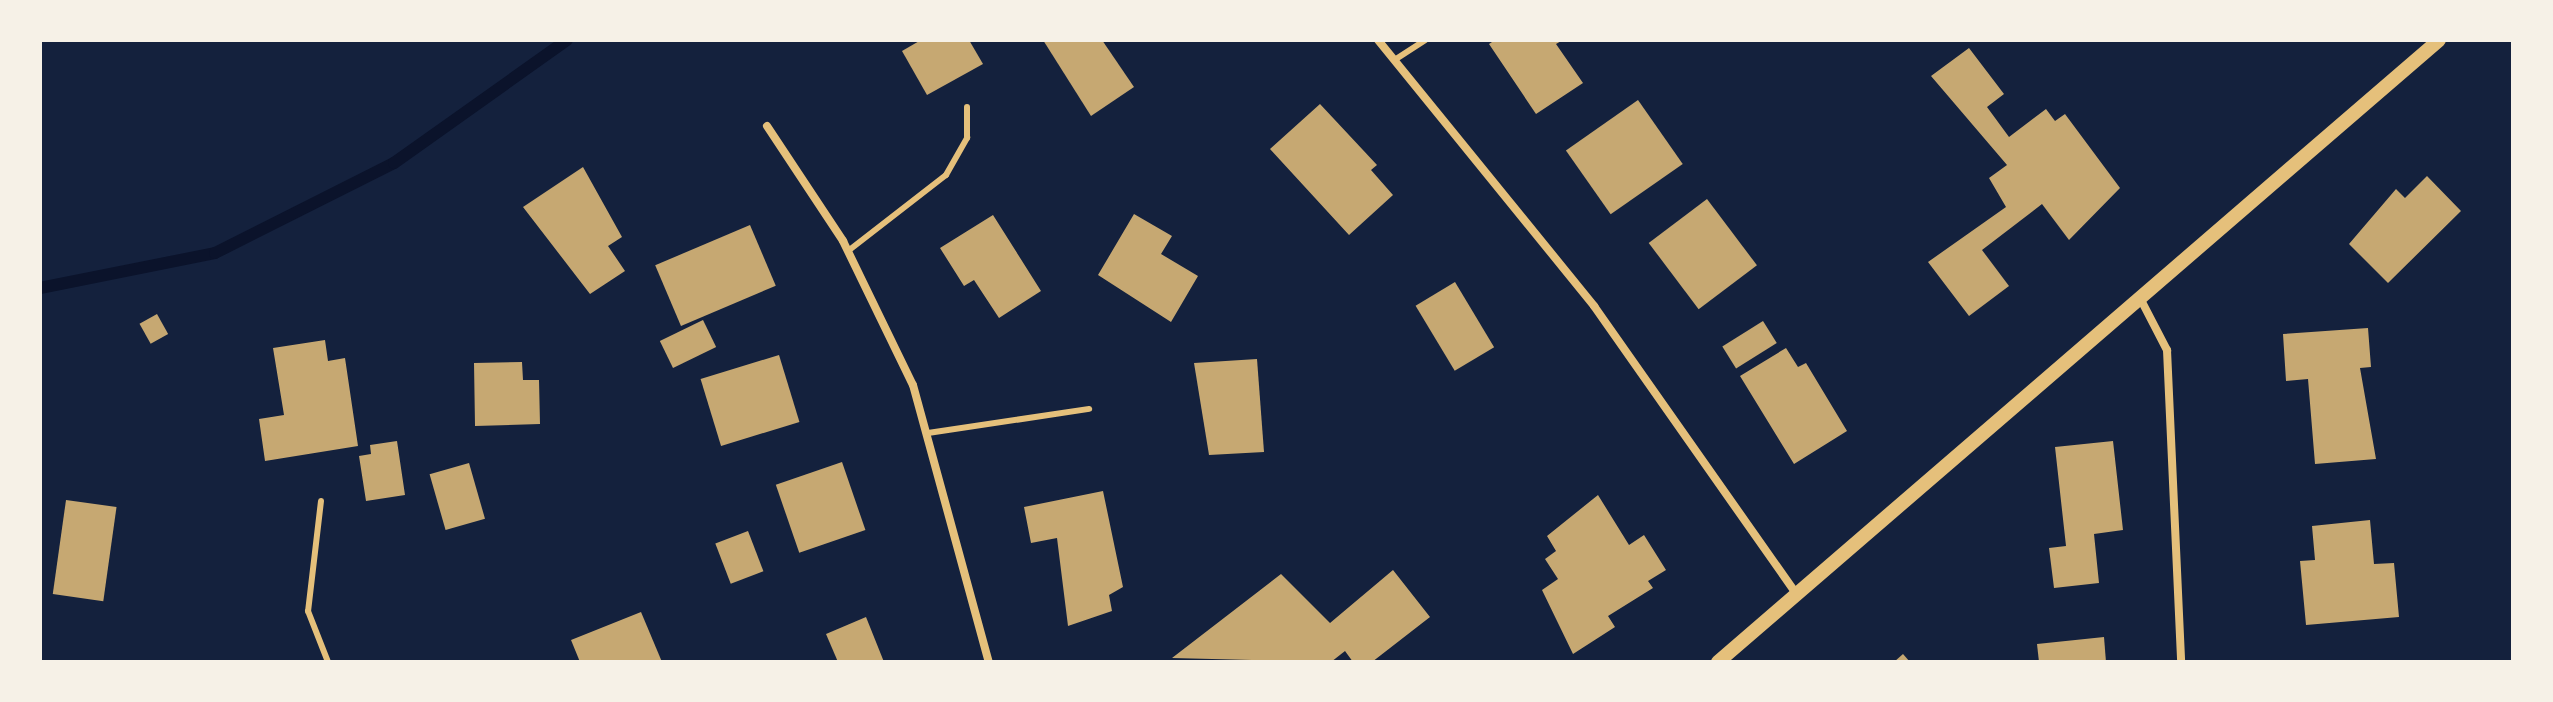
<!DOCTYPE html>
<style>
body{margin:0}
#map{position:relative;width:2553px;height:702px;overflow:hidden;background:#14213d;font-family:Poppins,sans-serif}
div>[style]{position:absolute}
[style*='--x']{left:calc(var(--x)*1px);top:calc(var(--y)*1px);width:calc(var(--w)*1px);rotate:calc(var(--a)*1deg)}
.stream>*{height:12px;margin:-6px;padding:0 6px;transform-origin:6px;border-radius:6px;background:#0b132b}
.building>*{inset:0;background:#c6a872;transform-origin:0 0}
.service>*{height:6px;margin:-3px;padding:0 3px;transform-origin:3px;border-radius:3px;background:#e5c07b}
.minor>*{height:8px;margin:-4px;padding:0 4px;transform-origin:4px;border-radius:4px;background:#e5c07b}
.tertiary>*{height:14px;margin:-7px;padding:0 7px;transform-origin:7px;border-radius:7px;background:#e5c07b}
span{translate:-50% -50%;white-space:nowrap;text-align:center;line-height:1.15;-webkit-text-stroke:6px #f6f1e7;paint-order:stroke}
.frame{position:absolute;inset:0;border:42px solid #f6f1e7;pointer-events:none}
</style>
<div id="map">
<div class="stream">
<div style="--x:40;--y:288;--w:178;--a:-11.3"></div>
<div style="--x:215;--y:253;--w:200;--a:-26.7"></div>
<div style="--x:394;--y:163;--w:212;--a:-35.4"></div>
</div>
<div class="building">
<div style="clip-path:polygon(921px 40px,969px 40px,983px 64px,927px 95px,902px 51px)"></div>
<div style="clip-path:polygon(1043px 40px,1102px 40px,1134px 87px,1091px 116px)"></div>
<div style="clip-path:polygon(1495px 40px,1563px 40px,1556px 44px,1583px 83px,1536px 114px,1489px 44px)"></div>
<div style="clip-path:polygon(1969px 48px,2004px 94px,1987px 107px,2009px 137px,2046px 109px,2055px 121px,2065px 114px,2120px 188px,2069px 240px,2042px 204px,1982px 250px,2009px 286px,1969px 316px,1928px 262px,2006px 207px,1989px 178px,2007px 165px,1931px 76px)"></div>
<div style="left:1638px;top:100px;width:78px;height:88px;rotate:55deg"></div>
<div style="clip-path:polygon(1320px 104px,1377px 165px,1371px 170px,1393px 195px,1349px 235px,1270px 149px)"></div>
<div style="clip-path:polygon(583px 167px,622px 237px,608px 246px,625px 271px,590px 294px,523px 207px)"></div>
<div style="clip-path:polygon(2427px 176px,2461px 211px,2388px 283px,2349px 244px,2396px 189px,2405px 198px)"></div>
<div style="left:1707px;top:199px;width:83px;height:73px;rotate:53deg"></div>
<div style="clip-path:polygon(1134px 214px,1172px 236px,1161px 254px,1198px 276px,1171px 322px,1098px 275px)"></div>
<div style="clip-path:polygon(993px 215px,1041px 291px,999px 318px,974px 280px,964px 286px,940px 248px)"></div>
<div style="left:750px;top:225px;width:66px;height:103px;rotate:67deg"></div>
<div style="left:1455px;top:282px;width:76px;height:46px;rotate:59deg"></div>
<div style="left:157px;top:314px;width:23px;height:20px;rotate:61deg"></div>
<div style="left:703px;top:320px;width:30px;height:48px;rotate:64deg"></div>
<div style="left:1763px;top:321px;width:26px;height:48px;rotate:58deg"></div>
<div style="clip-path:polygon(2368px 328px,2371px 367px,2360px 368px,2376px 459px,2315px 464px,2308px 379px,2286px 381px,2283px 334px)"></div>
<div style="clip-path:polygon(325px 340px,328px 361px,345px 358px,358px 446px,265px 461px,259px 419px,284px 415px,273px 348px)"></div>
<div style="clip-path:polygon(1786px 348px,1798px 367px,1806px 363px,1847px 431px,1794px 464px,1740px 376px)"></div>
<div style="left:779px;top:355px;width:70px;height:82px;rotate:73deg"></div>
<div style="clip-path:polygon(1257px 359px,1264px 452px,1209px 455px,1194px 363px)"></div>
<div style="clip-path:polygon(522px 362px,523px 380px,539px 380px,540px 424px,475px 426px,474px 363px)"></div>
<div style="clip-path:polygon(397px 441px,405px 495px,366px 501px,359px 456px,371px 454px,370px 445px)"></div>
<div style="clip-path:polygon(2113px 441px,2123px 530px,2094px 534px,2099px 583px,2054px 588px,2049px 548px,2066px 546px,2055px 447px)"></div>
<div style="left:842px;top:462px;width:72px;height:70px;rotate:71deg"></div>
<div style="left:469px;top:463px;width:58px;height:41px;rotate:74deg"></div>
<div style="clip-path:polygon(1103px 491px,1123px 587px,1109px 595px,1112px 611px,1068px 626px,1057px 538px,1031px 543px,1024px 507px)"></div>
<div style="clip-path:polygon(1598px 495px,1629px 545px,1644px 535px,1666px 570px,1648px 581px,1653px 588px,1608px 616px,1615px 627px,1573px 654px,1542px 590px,1558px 579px,1545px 559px,1556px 551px,1547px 536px)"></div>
<div style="left:66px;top:500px;width:51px;height:95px;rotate:8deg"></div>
<div style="clip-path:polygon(2370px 520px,2374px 564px,2394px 563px,2399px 617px,2306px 625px,2300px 561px,2315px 560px,2312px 526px)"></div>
<div style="left:748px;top:531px;width:43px;height:35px;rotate:69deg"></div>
<div style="clip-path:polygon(1393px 570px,1430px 617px,1372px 662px,1353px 662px,1345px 651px,1331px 662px,1172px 658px,1281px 574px,1330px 623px)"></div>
<div style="clip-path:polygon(641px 612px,662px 662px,580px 662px,571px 640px)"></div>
<div style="clip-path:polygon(866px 617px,884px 662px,838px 662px,826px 634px)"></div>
<div style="clip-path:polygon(2104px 637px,2106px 662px,2039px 662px,2037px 644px)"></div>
<div style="clip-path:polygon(1903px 654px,1910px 662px,1894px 662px)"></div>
</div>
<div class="service">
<div style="--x:1396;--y:59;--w:35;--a:-33"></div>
<div style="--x:848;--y:251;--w:124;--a:-37.8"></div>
<div style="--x:946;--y:175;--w:43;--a:-60.4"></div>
<div style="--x:967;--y:138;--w:31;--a:-90"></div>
<div style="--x:928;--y:433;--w:163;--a:-8.5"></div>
<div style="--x:321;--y:501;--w:111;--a:96.7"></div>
<div style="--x:308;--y:611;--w:55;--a:68.6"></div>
</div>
<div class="minor">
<div style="--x:1378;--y:40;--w:343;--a:50.9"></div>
<div style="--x:1594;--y:306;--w:351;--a:54.9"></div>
<div style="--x:767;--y:126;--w:138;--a:56.5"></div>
<div style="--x:843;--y:241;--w:160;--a:64.1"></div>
<div style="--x:913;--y:385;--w:287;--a:74.7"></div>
<div style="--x:2140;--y:298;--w:59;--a:62.6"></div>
<div style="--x:2167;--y:350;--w:312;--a:87.4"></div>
</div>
<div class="tertiary">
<div style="--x:1718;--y:662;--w:952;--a:-40.78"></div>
</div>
<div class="frame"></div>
</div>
